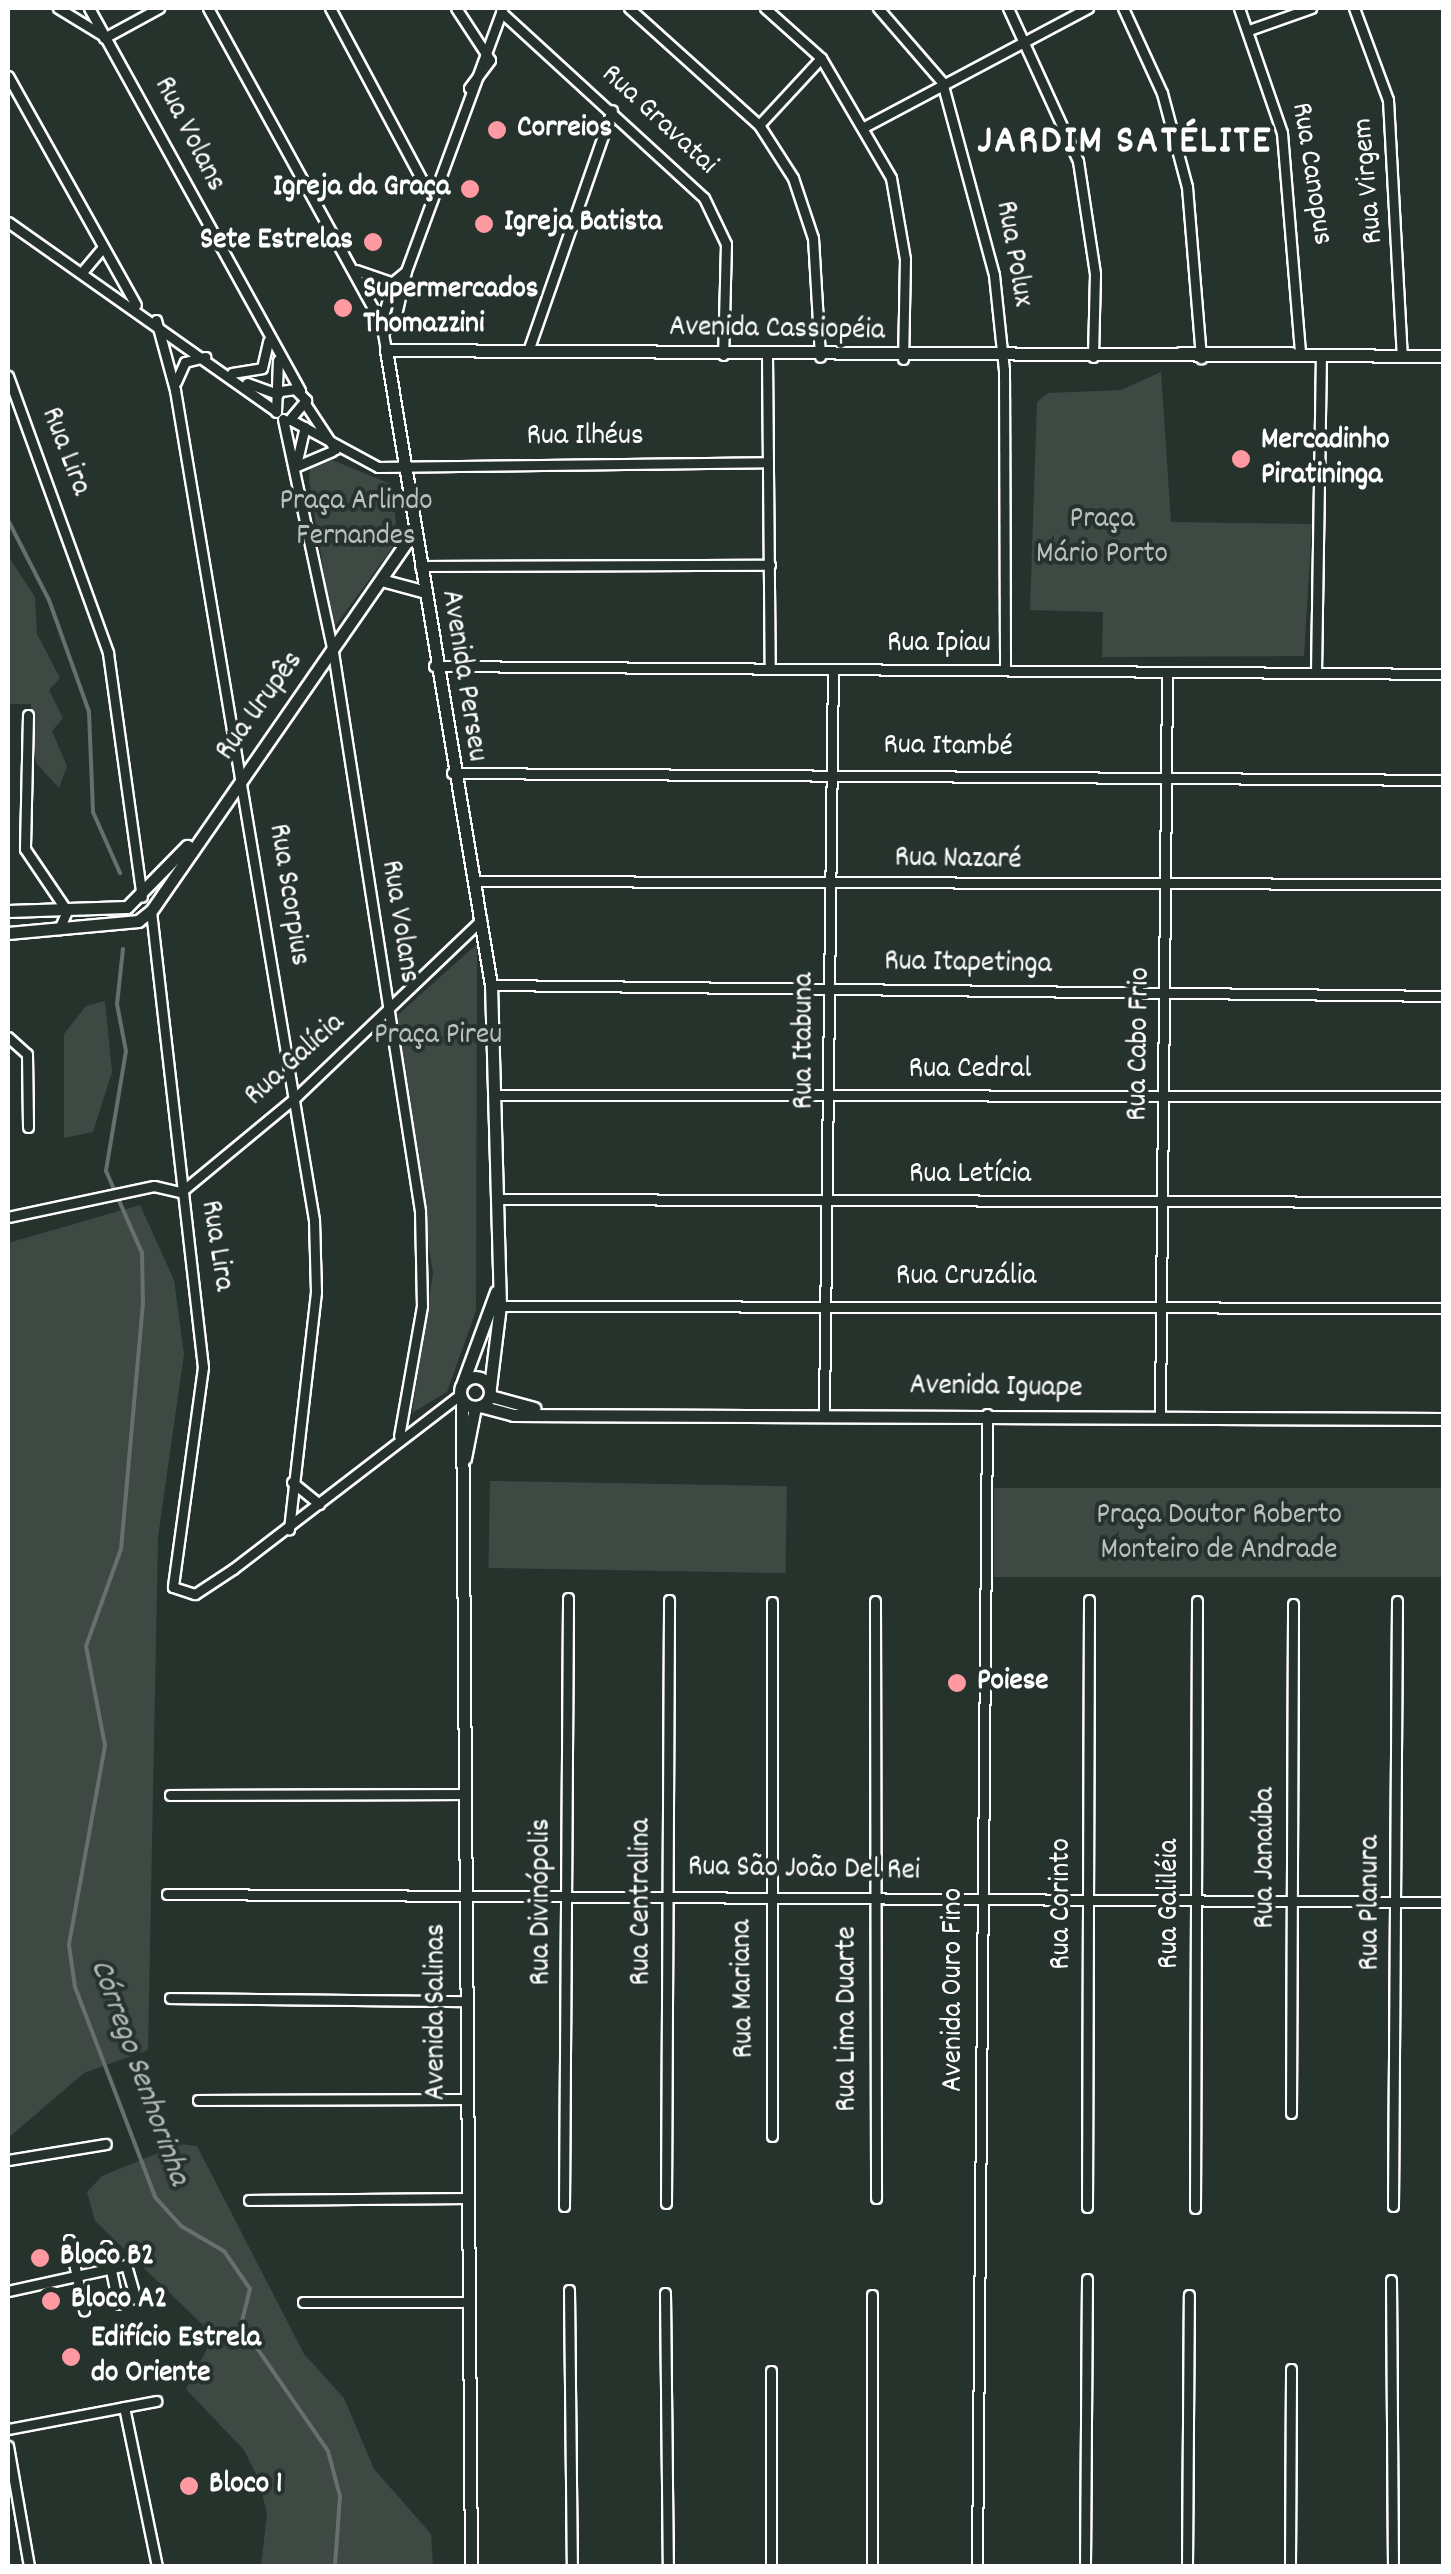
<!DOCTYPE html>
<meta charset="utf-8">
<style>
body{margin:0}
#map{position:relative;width:1451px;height:2574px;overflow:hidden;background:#26332d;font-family:Dekko,sans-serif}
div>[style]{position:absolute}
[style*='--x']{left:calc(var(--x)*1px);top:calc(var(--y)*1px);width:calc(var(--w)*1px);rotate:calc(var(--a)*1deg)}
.green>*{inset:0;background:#3e4944;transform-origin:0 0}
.stream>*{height:4px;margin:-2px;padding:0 2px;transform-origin:2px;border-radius:2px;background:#67706c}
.roads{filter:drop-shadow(2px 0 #fff) drop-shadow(-2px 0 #fff) drop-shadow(0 2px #fff) drop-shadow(0 -2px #fff)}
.minor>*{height:9px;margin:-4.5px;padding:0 4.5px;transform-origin:4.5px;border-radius:4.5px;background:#26332d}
.tertiary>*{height:11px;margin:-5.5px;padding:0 5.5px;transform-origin:5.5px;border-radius:5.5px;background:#26332d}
.tertiary>.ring{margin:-5.5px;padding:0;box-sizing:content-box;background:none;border:11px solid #26332d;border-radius:50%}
.dots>*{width:28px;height:28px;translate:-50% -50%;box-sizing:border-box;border:5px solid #26332d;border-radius:50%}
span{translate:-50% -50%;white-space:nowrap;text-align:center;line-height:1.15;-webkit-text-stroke:8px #26332d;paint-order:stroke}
.street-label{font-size:30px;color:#fff}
.poi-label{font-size:30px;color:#fff;font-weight:700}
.left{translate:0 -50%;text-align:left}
.right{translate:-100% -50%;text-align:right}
.park-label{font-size:30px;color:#bbbfbe}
.water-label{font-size:32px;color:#b3b8b6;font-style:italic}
.district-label{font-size:40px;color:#fff;font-weight:700;letter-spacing:2.5px}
.frame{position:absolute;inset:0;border:10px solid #fff;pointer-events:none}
</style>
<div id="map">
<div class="green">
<div style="clip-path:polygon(1161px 372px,1171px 522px,1312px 524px,1304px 656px,1102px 657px,1103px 612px,1030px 610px,1037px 402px,1048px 393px,1121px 390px)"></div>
<div style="clip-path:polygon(332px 460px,391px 484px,398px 540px,333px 629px,309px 480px,310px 467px)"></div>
<div style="clip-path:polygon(8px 556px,35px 597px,37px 634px,60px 678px,49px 690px,63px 718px,52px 731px,67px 766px,59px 788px,36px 763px,31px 704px,8px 704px)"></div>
<div style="clip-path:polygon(477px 944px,476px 1311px,447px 1392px,412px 1413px,433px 1273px,392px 1020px)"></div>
<div style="clip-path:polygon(105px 1001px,112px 1072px,93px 1132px,64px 1138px,64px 1034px,86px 1006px)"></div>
<div style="clip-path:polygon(140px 1205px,174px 1280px,184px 1354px,158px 1537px,148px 2050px,84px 2073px,8px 2138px,8px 1243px)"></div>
<div style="left:490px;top:1481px;width:297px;height:87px;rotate:1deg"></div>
<div style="left:1443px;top:1488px;width:89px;height:449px;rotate:90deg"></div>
<div style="clip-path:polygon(180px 2144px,197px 2146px,304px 2354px,344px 2398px,374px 2469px,431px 2534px,433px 2566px,261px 2566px,267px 2514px,259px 2480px,244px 2450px,186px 2389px,209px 2345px,202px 2324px,95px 2221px,87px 2192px,102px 2176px)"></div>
</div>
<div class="stream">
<div style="--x:8;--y:520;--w:90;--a:62.9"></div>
<div style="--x:49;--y:600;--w:119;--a:70.3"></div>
<div style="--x:89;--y:712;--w:100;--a:87.7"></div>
<div style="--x:93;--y:812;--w:67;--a:66.1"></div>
<div style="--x:123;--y:949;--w:55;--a:96.2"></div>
<div style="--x:117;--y:1004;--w:48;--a:79.2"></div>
<div style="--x:126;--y:1051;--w:122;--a:99.5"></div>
<div style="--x:106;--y:1171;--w:90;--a:66.3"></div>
<div style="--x:142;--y:1253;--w:50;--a:88.9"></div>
<div style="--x:143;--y:1303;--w:247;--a:95.1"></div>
<div style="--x:121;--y:1549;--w:103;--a:109.8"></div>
<div style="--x:86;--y:1646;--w:102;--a:79.2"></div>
<div style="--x:105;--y:1746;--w:202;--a:100.3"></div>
<div style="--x:69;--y:1945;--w:42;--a:81.9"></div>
<div style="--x:75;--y:1987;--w:225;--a:69.1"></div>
<div style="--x:155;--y:2197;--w:39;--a:48"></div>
<div style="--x:181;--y:2226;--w:50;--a:30.2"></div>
<div style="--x:224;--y:2251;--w:46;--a:55.6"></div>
<div style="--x:250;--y:2289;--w:37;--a:104"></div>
<div style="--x:241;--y:2325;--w:153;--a:55.4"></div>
<div style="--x:328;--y:2451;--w:47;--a:75.1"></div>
<div style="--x:340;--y:2496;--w:70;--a:94.1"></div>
</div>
<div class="roads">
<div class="minor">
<div style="--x:58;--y:8;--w:52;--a:31.5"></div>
<div style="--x:89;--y:8;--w:437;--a:61.1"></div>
<div style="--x:208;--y:8;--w:359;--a:61.2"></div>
<div style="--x:381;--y:323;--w:14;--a:17"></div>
<div style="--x:330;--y:8;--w:217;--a:61.9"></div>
<div style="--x:456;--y:8;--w:62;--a:56.8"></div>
<div style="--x:490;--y:60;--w:35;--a:127"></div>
<div style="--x:629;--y:8;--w:175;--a:42"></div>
<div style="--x:759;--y:125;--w:63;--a:57.3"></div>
<div style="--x:793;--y:178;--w:63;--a:71.6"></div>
<div style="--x:813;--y:238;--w:119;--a:86.6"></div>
<div style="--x:765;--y:8;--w:75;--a:41.8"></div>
<div style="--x:821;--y:58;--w:139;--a:59.7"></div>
<div style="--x:891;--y:178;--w:82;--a:80.2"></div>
<div style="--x:905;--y:259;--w:100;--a:91.1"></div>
<div style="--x:878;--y:8;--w:98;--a:49.1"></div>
<div style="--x:942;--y:82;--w:200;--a:74.9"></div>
<div style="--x:994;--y:275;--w:96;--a:84"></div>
<div style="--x:1004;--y:370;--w:300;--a:89.8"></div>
<div style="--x:1008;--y:8;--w:168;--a:65.4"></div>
<div style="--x:1078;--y:161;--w:114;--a:81.4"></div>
<div style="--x:1095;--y:274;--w:83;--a:91.4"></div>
<div style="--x:1123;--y:8;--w:94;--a:65.4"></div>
<div style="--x:1162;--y:93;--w:97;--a:75.1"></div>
<div style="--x:1187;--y:187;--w:172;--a:85.3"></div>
<div style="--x:1239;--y:8;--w:132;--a:71"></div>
<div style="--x:1282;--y:133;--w:222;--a:85.3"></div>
<div style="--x:1354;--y:8;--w:98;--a:69.7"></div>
<div style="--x:1388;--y:100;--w:255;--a:86.9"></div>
<div style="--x:501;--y:12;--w:275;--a:42.5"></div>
<div style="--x:704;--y:198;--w:51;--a:64.4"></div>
<div style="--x:726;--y:244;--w:111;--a:91.5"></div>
<div style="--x:1249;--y:30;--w:66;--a:-19.5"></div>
<div style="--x:104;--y:38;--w:63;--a:-28.6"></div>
<div style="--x:8;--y:76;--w:262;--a:60.8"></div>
<div style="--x:759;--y:125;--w:91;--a:-47.2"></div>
<div style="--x:864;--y:127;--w:254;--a:-28"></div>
<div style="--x:8;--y:222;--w:328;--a:35.2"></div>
<div style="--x:356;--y:270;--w:43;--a:18.9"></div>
<div style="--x:83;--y:271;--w:31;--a:-50"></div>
<div style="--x:156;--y:320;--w:73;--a:74.8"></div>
<div style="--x:175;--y:390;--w:842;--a:80.49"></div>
<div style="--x:314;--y:1220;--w:72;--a:88.4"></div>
<div style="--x:316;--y:1292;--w:239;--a:96.5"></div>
<div style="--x:393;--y:328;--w:58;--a:-77.2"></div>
<div style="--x:386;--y:350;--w:27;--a:-100"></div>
<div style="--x:381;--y:323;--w:43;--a:-73.7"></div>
<div style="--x:393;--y:282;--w:17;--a:-40"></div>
<div style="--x:406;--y:271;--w:278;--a:-69.8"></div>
<div style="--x:528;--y:351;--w:255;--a:-70.8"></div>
<div style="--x:767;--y:355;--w:314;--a:89.5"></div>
<div style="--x:232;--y:373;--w:30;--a:-9"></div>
<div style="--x:262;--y:368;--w:28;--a:-77"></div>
<div style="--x:8;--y:376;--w:294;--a:70.1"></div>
<div style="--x:108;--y:653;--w:246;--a:82.1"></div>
<div style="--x:176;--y:382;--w:22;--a:-66"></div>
<div style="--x:185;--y:362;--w:21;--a:-14"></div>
<div style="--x:247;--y:383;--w:33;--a:20"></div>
<div style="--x:281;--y:391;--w:14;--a:-8"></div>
<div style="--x:295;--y:389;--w:16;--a:45"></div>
<div style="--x:306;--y:400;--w:26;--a:130"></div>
<div style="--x:306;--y:405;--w:53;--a:56.6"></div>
<div style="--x:276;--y:412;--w:52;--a:-87.8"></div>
<div style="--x:283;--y:419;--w:238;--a:77.9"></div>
<div style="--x:333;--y:652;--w:566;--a:81.15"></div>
<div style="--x:420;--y:1211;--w:95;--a:88.8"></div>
<div style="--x:422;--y:1306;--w:132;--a:100"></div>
<div style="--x:291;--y:420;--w:99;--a:28.4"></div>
<div style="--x:378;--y:467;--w:390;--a:-0.7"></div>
<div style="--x:296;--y:465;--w:39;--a:-77"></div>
<div style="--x:297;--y:466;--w:38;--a:-23"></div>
<div style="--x:420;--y:566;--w:350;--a:-0.2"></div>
<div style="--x:434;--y:666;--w:1010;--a:0.45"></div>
<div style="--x:1316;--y:672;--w:318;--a:-89.1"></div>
<div style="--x:28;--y:715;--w:134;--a:91.3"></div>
<div style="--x:25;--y:849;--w:75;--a:55.9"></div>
<div style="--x:67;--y:911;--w:20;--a:114"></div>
<div style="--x:452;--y:773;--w:992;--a:0.4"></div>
<div style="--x:473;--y:881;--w:971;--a:0.18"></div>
<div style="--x:151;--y:911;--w:459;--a:83.5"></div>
<div style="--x:203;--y:1367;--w:222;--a:97.8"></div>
<div style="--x:173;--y:1587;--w:23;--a:18"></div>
<div style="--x:195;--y:1594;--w:45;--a:-33.3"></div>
<div style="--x:233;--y:1569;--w:286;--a:-37.5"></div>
<div style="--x:491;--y:985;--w:953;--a:0.66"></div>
<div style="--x:8;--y:1037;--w:25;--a:42"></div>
<div style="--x:27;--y:1054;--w:73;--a:89.2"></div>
<div style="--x:497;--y:1095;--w:947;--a:0.06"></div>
<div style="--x:181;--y:1192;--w:149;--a:-39.6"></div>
<div style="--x:296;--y:1097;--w:256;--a:-43.7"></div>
<div style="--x:496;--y:1199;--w:948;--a:0.18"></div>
<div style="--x:8;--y:1217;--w:149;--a:-12"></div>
<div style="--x:154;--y:1186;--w:28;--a:13"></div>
<div style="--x:497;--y:1306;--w:947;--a:0.12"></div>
<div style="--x:824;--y:1412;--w:742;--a:-89.31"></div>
<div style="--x:1160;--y:1417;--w:745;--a:-89.46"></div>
<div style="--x:292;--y:1482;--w:35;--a:39"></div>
<div style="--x:875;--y:1601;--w:597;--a:89.9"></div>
<div style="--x:772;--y:1602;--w:534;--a:90"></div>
<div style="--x:170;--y:1795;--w:296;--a:-0.2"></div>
<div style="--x:167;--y:1894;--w:1277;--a:0.36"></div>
<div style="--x:170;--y:1998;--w:295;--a:0.6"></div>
<div style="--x:198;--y:2100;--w:266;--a:-0.2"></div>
<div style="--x:1291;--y:2113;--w:509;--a:-89.77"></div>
<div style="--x:8;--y:2160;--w:99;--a:-9.3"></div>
<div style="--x:249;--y:2200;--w:214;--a:-0.5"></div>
<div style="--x:666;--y:2203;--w:603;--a:-89.71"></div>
<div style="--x:564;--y:2206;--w:608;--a:-89.62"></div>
<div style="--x:1393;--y:2206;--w:605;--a:-89.62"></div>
<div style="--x:1087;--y:2207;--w:607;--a:-89.81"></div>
<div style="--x:1195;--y:2208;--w:607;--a:-89.81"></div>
<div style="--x:69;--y:2240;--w:72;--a:77.9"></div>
<div style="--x:106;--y:2246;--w:59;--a:78.3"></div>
<div style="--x:1391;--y:2280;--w:286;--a:89.6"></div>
<div style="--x:569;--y:2290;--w:276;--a:89.4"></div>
<div style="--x:8;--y:2291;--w:121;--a:-12.4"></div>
<div style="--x:126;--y:2265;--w:35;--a:74"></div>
<div style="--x:665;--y:2293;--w:273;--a:89.4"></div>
<div style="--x:303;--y:2302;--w:159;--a:0"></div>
<div style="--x:124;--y:2407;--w:162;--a:78.3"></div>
<div style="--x:8;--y:2429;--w:151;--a:-10.7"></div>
<div style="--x:8;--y:2446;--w:122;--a:80.1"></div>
<div style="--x:771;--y:2566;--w:195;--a:-90"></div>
<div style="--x:872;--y:2566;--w:271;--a:-90"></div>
<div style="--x:977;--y:2566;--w:1152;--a:-89.5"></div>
<div style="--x:1085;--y:2566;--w:287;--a:-89.6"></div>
<div style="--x:1187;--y:2566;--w:271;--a:-89.6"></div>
<div style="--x:1290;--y:2566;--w:197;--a:-89.7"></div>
</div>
<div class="tertiary">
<div style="--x:1180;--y:353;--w:111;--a:0"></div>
<div style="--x:385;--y:581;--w:39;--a:15"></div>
<div style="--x:8;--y:911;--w:119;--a:-1.9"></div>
<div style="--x:127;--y:907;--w:86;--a:-45.5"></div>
<div style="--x:8;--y:933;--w:131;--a:-5.3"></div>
<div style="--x:138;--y:921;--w:16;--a:-38"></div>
<div style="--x:151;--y:911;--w:460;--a:-55.3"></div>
<div class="ring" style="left:460px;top:1377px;width:19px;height:19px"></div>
<div style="--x:463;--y:1382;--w:96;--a:-69.9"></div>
<div style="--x:490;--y:1387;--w:82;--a:-83"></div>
<div style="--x:500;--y:1306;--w:321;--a:-91.6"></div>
<div style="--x:491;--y:985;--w:644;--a:-99.39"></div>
<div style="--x:386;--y:350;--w:1058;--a:0.32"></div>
<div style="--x:490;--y:1396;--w:46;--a:15.3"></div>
<div style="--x:462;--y:1400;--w:1166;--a:89.56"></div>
<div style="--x:480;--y:1406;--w:34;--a:15"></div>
<div style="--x:513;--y:1415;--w:931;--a:0.25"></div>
<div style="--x:465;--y:1458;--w:52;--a:-78.9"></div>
</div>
</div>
<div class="dots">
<div style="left:497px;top:130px;background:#ff9aa2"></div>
<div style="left:470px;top:189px;background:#ff9aa2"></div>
<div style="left:484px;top:224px;background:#ff9aa2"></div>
<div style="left:373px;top:242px;background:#ff9aa2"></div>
<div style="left:343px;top:308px;background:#ff9aa2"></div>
<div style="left:1241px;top:459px;background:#ff9aa2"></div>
<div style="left:957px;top:1683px;background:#ff9aa2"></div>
<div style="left:40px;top:2258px;background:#ff9aa2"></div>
<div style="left:51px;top:2301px;background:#ff9aa2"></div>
<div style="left:71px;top:2357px;background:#ff9aa2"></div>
<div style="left:189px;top:2486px;background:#ff9aa2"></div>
</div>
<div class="street-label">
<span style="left:658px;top:121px;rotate:43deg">Rua Gravatai</span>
<span style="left:188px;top:135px;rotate:63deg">Rua Volans</span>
<span style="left:1310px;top:174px;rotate:81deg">Rua Canopus</span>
<span style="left:1370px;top:181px;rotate:-95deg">Rua Virgem</span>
<span style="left:1012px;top:254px;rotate:80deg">Rua Polux</span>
<span style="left:777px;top:331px;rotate:1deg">Avenida Cassiopéia</span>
<span style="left:585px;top:438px">Rua Ilhéus</span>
<span style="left:64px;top:452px;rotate:69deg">Rua Lira</span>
<span style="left:939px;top:645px">Rua Ipiau</span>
<span style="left:462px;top:676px;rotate:81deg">Avenida Perseu</span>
<span style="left:261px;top:707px;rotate:-54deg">Rua Urupês</span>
<span style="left:948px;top:748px;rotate:1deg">Rua Itambé</span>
<span style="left:958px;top:861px;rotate:1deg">Rua Nazaré</span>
<span style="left:287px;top:895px;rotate:81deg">Rua Scorpius</span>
<span style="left:398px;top:922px;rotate:81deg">Rua Volans</span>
<span style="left:968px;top:965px;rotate:1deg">Rua Itapetinga</span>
<span style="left:806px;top:1041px;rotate:-90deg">Rua Itabuna</span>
<span style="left:1141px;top:1044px;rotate:-89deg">Rua Cabo Frio</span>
<span style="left:296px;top:1061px;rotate:-42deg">Rua Galícia</span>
<span style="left:970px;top:1071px">Rua Cedral</span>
<span style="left:970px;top:1176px">Rua Letícia</span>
<span style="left:215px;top:1246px;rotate:81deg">Rua Lira</span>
<span style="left:966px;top:1278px">Rua Cruzália</span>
<span style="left:996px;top:1389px;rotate:1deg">Avenida Iguape</span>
<span style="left:1267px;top:1858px;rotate:-90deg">Rua Janaúba</span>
<span style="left:804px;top:1871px;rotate:1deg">Rua São João Del Rei</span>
<span style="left:543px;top:1902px;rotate:-90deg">Rua Divinópolis</span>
<span style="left:643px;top:1902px;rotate:-90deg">Rua Centralina</span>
<span style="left:1372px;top:1903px;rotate:-90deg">Rua Planura</span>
<span style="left:1063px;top:1904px;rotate:-90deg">Rua Corinto</span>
<span style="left:1171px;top:1904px;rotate:-90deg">Rua Galiléia</span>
<span style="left:745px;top:1989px;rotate:-91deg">Rua Mariana</span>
<span style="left:955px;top:1990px;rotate:-90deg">Avenida Ouro Fino</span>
<span style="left:438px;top:2012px;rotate:-90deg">Avenida Salinas</span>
<span style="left:849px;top:2019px;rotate:-90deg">Rua Lima Duarte</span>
</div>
<div class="poi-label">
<span class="left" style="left:517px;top:130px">Correios</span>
<span class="right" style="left:450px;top:189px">Igreja da Graça</span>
<span class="left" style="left:504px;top:224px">Igreja Batista</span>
<span class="right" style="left:353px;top:242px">Sete Estrelas</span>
<span class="left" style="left:363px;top:308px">Supermercados<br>Thomazzini</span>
<span class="left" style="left:1261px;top:459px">Mercadinho<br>Piratininga</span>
<span class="left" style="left:977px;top:1683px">Poiese</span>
<span class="left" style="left:60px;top:2258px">Bloco B2</span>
<span class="left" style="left:71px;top:2301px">Bloco A2</span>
<span class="left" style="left:91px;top:2357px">Edifício Estrela<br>do Oriente</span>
<span class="left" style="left:209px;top:2486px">Bloco 1</span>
</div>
<div class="park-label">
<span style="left:356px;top:520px">Praça Arlindo<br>Fernandes</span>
<span style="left:1102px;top:538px">Praça<br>Mário Porto</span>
<span style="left:438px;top:1037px">Praça Pireu</span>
<span style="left:1219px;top:1534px">Praça Doutor Roberto<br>Monteiro de Andrade</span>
</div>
<div class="water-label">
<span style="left:138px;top:2073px;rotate:70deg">Córrego Senhorinha</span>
</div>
<div class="district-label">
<span style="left:1125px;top:144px">JARDIM SATÉLITE</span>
</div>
<div class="frame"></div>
</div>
